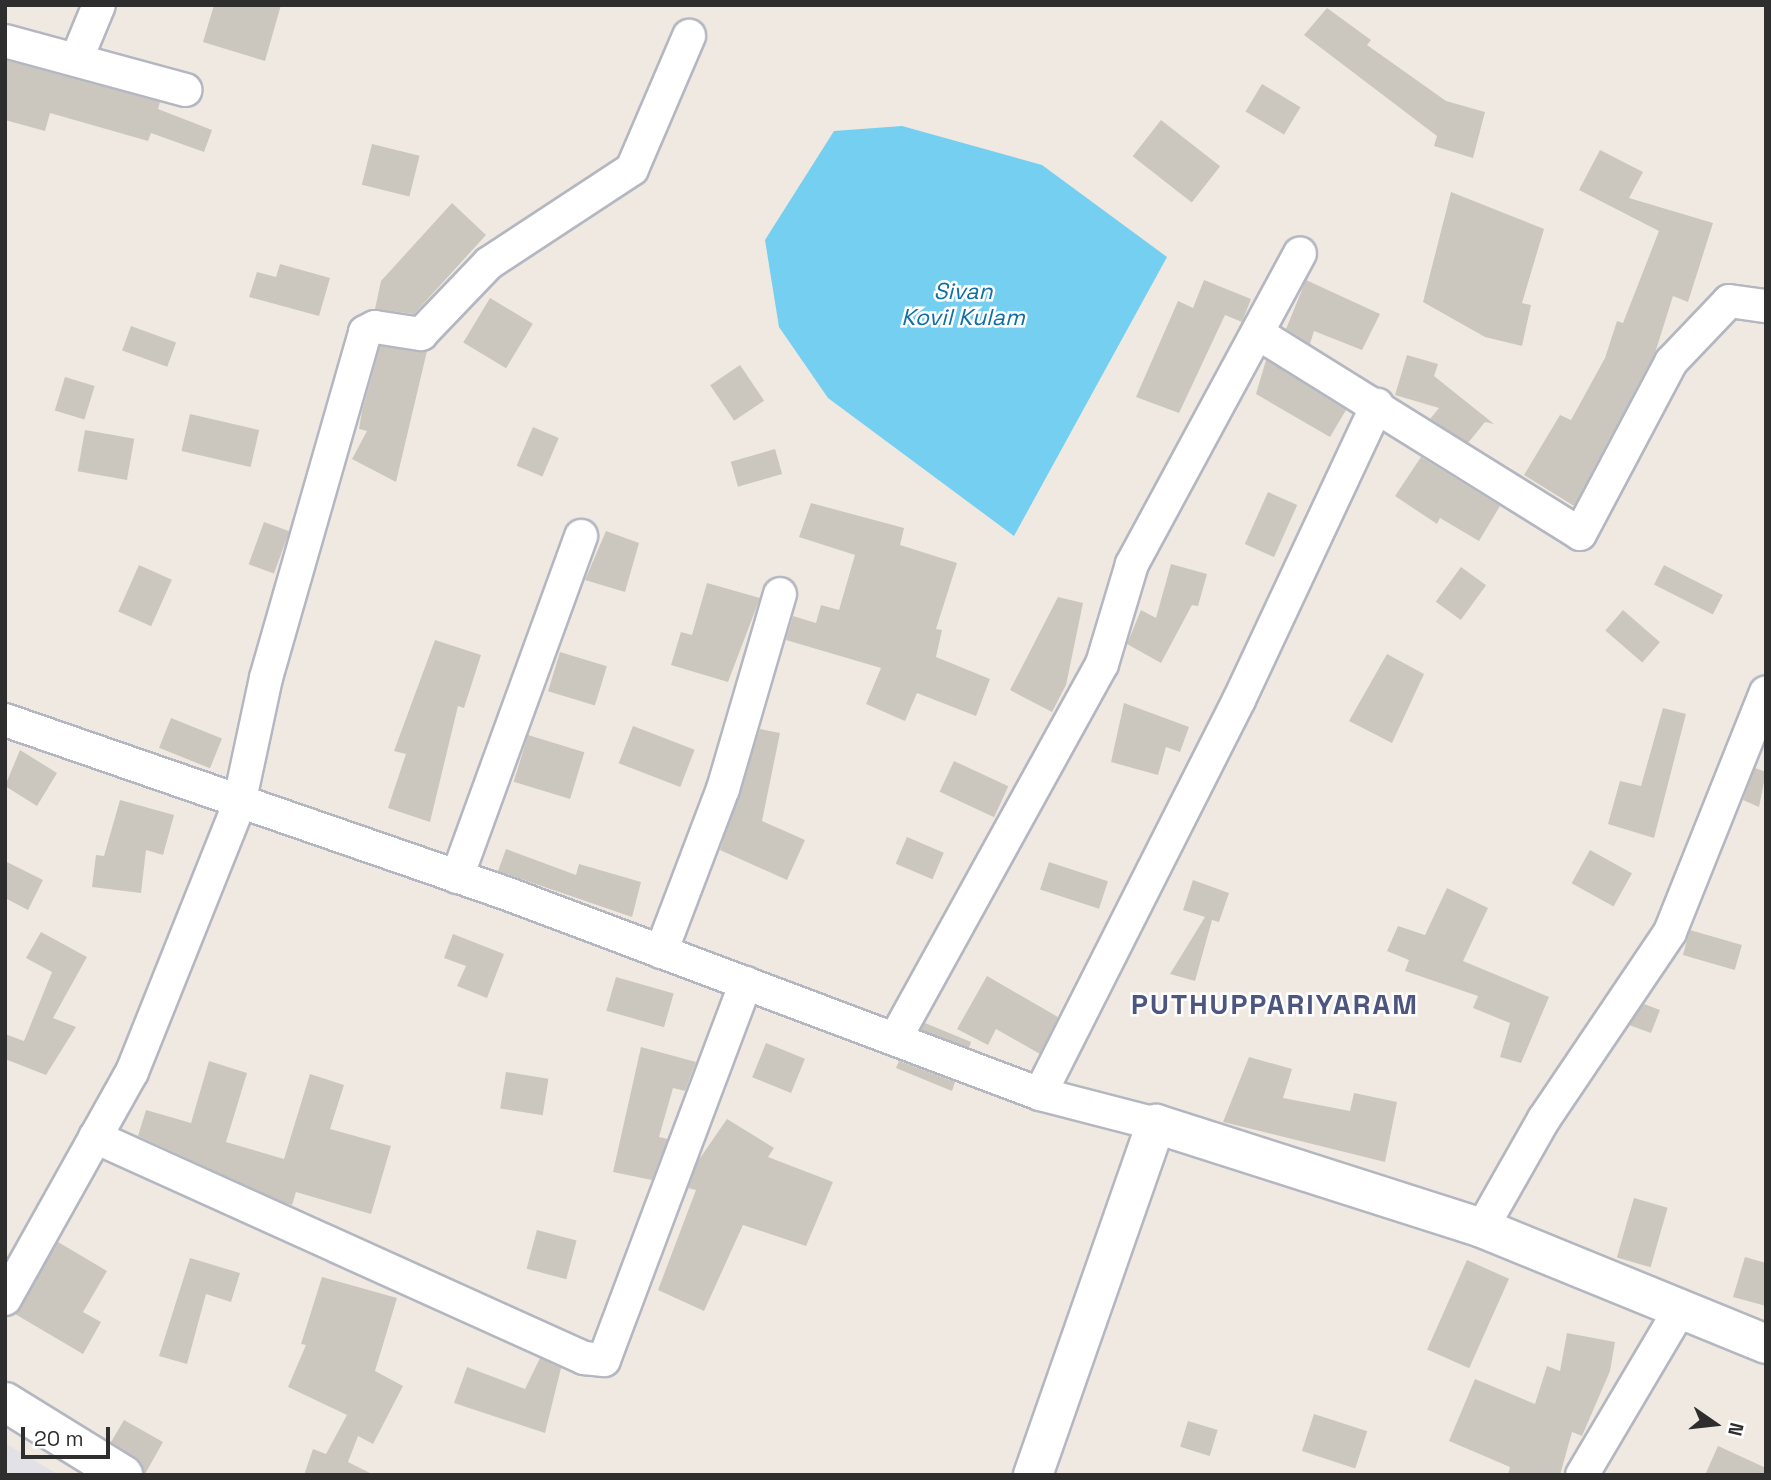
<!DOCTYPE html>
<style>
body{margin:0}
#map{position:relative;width:1771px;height:1480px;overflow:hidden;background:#efe9e1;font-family:"Space Grotesk",sans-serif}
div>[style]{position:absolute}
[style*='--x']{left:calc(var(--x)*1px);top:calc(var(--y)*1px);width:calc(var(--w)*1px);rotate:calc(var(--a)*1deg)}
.industrial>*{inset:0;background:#e3e1e8}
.water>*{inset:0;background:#75cff0}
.building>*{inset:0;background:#cbc7bf;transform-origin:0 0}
.roads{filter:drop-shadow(2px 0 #b4b7c1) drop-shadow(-2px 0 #b4b7c1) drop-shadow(0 2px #b4b7c1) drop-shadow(0 -2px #b4b7c1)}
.minor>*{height:32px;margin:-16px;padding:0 16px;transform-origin:16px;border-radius:16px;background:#fff}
.tertiary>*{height:38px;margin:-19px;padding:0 19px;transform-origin:19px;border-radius:19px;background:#fff}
span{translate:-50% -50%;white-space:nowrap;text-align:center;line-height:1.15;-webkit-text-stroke:5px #fff;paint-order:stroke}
.water-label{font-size:23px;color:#0d6fa3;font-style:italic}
.district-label{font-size:28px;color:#4d5680;font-weight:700;letter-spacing:2px}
.frame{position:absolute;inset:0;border:7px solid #2e2e2e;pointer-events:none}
.north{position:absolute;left:1680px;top:1389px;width:70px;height:70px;-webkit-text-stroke:5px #fff;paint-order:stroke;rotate:104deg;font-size:19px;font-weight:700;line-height:28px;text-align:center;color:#2e2e2e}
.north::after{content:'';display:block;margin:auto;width:24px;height:32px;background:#2e2e2e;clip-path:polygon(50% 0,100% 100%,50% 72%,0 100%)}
.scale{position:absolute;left:21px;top:1427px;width:89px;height:32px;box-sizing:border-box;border:4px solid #2e2e2e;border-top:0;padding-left:9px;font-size:21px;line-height:24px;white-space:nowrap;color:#2e2e2e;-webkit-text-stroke:5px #fff;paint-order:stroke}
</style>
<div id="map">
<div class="industrial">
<div style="clip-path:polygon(5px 1443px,59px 1475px,5px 1475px)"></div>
</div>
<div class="water">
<div style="clip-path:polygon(902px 126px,1042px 165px,1167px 257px,1014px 536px,828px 398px,779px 327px,765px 240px,834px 131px)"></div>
</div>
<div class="building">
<div style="clip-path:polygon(214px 5px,281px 5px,265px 61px,203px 42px)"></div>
<div style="clip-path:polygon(1327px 8px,1371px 40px,1367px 45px,1446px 101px,1485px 112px,1473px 158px,1434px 146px,1437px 136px,1304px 35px)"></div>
<div style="clip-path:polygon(5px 60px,160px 102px,158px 109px,212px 130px,204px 152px,151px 133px,148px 141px,50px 113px,45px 131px,5px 120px)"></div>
<div style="left:1262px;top:84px;width:45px;height:32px;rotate:31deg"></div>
<div style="left:1161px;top:120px;width:75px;height:46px;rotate:38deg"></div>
<div style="left:372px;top:144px;width:49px;height:42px;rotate:14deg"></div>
<div style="clip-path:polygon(1600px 150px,1643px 172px,1629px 198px,1713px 223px,1688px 302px,1673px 296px,1655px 353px,1574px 506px,1524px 475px,1560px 415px,1571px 420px,1605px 358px,1617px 321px,1623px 323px,1659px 231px,1579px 190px)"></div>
<div style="clip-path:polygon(1451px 192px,1544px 229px,1522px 303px,1531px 305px,1522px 346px,1485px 337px,1423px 302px)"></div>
<div style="clip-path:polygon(452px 203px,486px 235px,414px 314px,375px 309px,381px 281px)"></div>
<div style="clip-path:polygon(280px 264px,330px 278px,319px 316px,249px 297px,257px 272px,276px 277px)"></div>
<div style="clip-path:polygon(1204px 280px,1251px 299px,1242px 322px,1225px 315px,1179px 413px,1136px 397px,1178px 301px,1193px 308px)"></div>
<div style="clip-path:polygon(1306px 280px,1380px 314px,1362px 350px,1314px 331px,1310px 344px,1286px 329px)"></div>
<div style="left:490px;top:298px;width:50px;height:52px;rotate:31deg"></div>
<div style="left:131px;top:326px;width:48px;height:26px;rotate:20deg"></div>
<div style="clip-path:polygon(380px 346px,427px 351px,396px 482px,352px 459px,367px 431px,359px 429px,362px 411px)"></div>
<div style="clip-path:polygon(1407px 355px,1438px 364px,1434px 376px,1494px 424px,1485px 422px,1468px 443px,1430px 419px,1439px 408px,1395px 395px)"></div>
<div style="clip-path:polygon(1266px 360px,1346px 410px,1330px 437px,1256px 394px)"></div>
<div style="left:740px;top:365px;width:43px;height:36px;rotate:56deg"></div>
<div style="left:65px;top:377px;width:31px;height:35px;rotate:17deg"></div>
<div style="left:190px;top:414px;width:71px;height:38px;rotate:13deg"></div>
<div style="left:533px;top:427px;width:28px;height:42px;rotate:23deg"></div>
<div style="left:85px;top:430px;width:50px;height:42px;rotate:10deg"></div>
<div style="left:775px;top:449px;width:26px;height:46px;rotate:74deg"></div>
<div style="clip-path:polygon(1421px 457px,1500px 506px,1479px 541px,1440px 518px,1437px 524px,1395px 496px)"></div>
<div style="left:1268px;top:492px;width:32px;height:57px;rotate:24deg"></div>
<div style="clip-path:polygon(811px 503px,904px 528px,900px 545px,957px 563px,936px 629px,942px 630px,936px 657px,990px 679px,976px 716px,917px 693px,905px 721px,866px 704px,881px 668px,786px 640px,793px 616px,816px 623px,821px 605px,839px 610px,855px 555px,799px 537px)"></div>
<div style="left:264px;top:522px;width:27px;height:45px;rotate:20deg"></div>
<div style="clip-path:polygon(606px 531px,639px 543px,625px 592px,585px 580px)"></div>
<div style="clip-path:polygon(1171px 564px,1207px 574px,1198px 606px,1192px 605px,1161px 663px,1127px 644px,1141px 610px,1156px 618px)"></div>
<div style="left:139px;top:565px;width:36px;height:51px;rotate:24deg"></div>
<div style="left:1664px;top:565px;width:66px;height:22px;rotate:27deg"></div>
<div style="left:1461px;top:567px;width:31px;height:43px;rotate:36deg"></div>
<div style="clip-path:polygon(707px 583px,760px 598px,728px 682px,671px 665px,681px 632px,692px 635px)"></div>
<div style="clip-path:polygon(1058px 597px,1083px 603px,1066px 685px,1052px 712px,1010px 690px)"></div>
<div style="left:1623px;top:610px;width:49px;height:27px;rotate:41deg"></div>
<div style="clip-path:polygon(435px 640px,481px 655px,464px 708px,458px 706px,430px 822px,388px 808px,406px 754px,394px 751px)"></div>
<div style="left:560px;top:652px;width:49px;height:41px;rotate:17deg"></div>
<div style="clip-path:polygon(1387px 654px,1424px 674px,1392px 743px,1349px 721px)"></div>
<div style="clip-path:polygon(1124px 703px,1189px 727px,1180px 752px,1166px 747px,1158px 775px,1111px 762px)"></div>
<div style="clip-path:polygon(1663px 708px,1686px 714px,1654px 838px,1608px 824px,1620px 781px,1641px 786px)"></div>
<div style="left:171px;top:718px;width:55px;height:32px;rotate:22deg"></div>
<div style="left:633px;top:726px;width:66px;height:40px;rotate:21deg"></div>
<div style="clip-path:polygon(760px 729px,780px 733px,762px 821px,805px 840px,787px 880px,720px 850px)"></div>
<div style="left:528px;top:735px;width:59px;height:49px;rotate:17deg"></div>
<div style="clip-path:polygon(20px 750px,57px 773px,37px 806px,5px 786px)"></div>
<div style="left:954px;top:761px;width:60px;height:34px;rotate:25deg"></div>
<div style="clip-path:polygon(1755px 768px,1766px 772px,1759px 807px,1743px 800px)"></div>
<div style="clip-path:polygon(120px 800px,174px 815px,163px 855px,146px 850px,141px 893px,92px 887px,96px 855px,104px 856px)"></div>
<div style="left:907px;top:837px;width:40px;height:29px;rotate:23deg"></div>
<div style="clip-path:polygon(506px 849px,576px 875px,579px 864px,641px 882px,632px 917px,498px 871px)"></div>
<div style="left:1590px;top:850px;width:48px;height:38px;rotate:29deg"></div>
<div style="clip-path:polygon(5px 861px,43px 880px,28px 910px,5px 898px)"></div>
<div style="left:1049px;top:862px;width:62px;height:29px;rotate:18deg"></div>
<div style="clip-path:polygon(1193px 880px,1229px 893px,1219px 922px,1212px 920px,1195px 981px,1170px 974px,1205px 917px,1183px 910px)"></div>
<div style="clip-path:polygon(1447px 888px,1488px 908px,1463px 961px,1549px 997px,1521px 1063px,1500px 1057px,1510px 1023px,1473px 1008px,1478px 996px,1405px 971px,1409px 960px,1387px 951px,1398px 926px,1425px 935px)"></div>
<div style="left:1690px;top:930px;width:54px;height:26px;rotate:16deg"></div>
<div style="clip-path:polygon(41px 932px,87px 957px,53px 1018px,76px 1027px,46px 1075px,5px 1059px,5px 1034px,24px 1041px,52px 972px,26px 958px)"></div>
<div style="clip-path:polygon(453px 934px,504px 954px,487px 998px,457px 986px,466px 966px,444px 958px)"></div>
<div style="clip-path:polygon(987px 976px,1058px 1017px,1040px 1054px,996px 1029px,988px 1045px,957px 1029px)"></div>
<div style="left:616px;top:977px;width:60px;height:35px;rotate:16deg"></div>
<div style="clip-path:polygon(1644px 1004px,1660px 1010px,1651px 1033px,1629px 1025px)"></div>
<div style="clip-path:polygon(925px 1023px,971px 1042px,969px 1048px,921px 1030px)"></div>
<div style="left:766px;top:1043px;width:42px;height:37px;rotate:22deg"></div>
<div style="clip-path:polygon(641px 1047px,696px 1062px,685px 1091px,673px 1088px,659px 1137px,668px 1139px,652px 1180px,613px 1172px)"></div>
<div style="clip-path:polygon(1249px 1057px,1292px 1069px,1283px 1098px,1350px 1111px,1354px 1093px,1397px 1102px,1385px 1162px,1223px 1122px)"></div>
<div style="clip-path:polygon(209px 1061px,247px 1073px,226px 1142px,284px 1159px,310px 1074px,344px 1085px,330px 1129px,391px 1146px,371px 1214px,296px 1192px,292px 1205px,285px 1203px,138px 1136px,146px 1110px,191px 1123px)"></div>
<div style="clip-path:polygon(899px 1061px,955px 1082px,952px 1091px,896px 1068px)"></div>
<div style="left:506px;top:1072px;width:43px;height:37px;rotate:9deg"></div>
<div style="clip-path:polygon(727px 1119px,774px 1148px,768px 1157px,833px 1182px,806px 1246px,743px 1225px,704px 1311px,658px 1290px,696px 1190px,688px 1188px,698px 1161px)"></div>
<div style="left:1634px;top:1198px;width:35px;height:62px;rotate:16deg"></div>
<div style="left:537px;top:1230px;width:41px;height:40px;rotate:15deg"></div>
<div style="clip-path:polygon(58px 1242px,107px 1271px,83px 1312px,101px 1322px,83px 1354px,15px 1314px)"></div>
<div style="clip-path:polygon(1745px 1257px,1766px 1263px,1766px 1306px,1733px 1297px)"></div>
<div style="clip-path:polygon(190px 1258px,240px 1273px,231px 1302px,206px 1294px,187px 1364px,159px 1356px)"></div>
<div style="left:1467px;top:1260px;width:46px;height:98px;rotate:24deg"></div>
<div style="clip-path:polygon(322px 1277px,397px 1298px,375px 1371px,403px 1386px,373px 1444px,358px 1436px,348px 1462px,374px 1475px,304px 1475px,313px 1449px,326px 1454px,347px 1415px,288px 1387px,306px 1345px,301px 1344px)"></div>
<div style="clip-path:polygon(1567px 1333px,1615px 1342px,1610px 1371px,1582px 1436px,1572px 1432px,1560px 1475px,1508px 1475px,1510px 1467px,1449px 1441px,1475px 1379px,1535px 1404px,1547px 1366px,1560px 1371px)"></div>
<div style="clip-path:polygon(540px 1358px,561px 1368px,545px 1433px,454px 1403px,467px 1367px,525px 1389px)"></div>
<div style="left:1314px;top:1414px;width:56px;height:39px;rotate:18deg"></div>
<div style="clip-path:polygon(124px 1420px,163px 1442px,145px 1474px,135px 1457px,111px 1442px)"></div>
<div style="left:1188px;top:1421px;width:31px;height:27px;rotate:17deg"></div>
<div style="clip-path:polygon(1718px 1446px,1766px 1468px,1766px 1475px,1705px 1475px)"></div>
</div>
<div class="roads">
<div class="minor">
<div style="--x:5;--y:41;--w:187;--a:15.2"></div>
<div style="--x:77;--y:58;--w:57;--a:-67.5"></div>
<div style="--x:1259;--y:334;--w:378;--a:31.9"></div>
<div style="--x:1580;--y:534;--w:195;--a:-62.1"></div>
<div style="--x:1671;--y:362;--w:84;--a:-46.4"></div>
<div style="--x:1729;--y:301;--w:37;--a:8"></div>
<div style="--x:5;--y:720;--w:532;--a:19.08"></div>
<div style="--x:508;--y:894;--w:568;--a:20.6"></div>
<div style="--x:1040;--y:1094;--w:120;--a:14.5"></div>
<div style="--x:457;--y:877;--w:363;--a:-70"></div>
<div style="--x:661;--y:952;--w:174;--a:-69.2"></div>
<div style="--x:723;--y:789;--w:203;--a:-73.7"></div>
<div style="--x:895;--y:1039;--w:428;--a:-61.1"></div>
<div style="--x:1102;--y:664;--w:104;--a:-73.3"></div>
<div style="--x:1132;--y:564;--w:353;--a:-61.6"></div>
<div style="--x:1040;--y:1094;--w:441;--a:-63.2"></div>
<div style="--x:1239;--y:700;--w:326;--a:-64.9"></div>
<div style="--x:95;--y:1137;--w:537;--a:24.32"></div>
<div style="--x:584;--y:1358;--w:20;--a:6"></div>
<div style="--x:604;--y:1360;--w:403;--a:-69.4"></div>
<div style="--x:1482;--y:1228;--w:125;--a:-60.4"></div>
<div style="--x:1544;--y:1119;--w:225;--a:-56"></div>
<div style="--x:1670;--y:932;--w:258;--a:-68.2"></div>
<div style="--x:5;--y:1299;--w:260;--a:-60.8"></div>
<div style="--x:132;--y:1072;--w:289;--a:-68.2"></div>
<div style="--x:239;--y:804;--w:129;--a:-77.9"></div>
<div style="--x:266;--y:678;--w:360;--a:-74"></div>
<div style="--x:365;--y:332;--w:11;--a:-27"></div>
<div style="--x:375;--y:327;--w:47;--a:8.7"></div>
<div style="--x:421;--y:334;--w:98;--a:-46.2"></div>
<div style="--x:489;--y:263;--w:171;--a:-33.3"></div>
<div style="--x:632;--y:169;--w:145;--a:-66.8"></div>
<div style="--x:1582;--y:1475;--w:193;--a:-59.4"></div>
</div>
<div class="tertiary">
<div style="--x:5;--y:1402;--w:139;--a:31.7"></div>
<div style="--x:1033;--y:1475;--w:372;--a:-70.7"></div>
<div style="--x:1156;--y:1124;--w:342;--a:17.7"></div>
<div style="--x:1482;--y:1228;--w:307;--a:22.2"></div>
</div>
</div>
<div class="water-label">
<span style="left:963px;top:304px">Sivan<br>Kovil Kulam</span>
</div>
<div class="district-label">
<span style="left:1275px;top:1004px">PUTHUPPARIYARAM</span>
</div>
<div class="frame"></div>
<div class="north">N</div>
<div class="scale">20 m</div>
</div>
